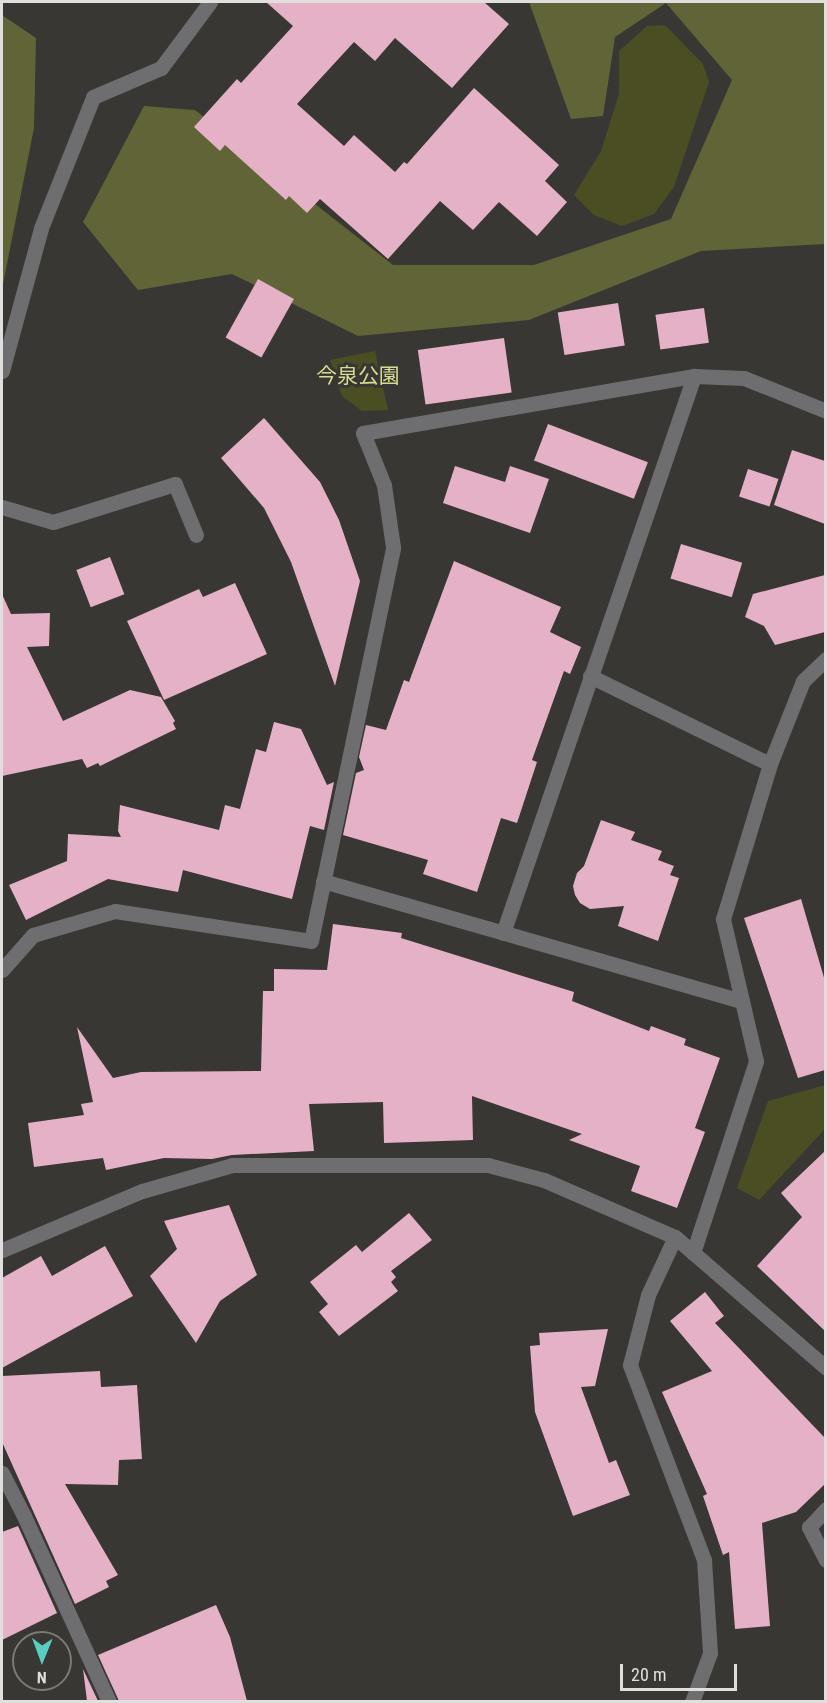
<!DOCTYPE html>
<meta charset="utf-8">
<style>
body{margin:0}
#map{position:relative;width:827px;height:1703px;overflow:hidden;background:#393733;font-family:"Roboto Condensed","Noto Sans JP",sans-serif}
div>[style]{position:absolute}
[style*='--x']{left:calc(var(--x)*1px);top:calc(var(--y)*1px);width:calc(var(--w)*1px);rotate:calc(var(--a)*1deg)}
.green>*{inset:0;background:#4b4e23}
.forest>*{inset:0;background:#616437}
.building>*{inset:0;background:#e5b1c7;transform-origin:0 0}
.minor>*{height:15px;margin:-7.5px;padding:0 7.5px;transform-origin:7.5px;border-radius:7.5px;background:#6e6d6f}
span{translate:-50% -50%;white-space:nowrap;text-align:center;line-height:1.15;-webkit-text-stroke:6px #393733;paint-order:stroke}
.park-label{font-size:21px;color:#d6db91}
.frame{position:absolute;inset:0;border:3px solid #e0dfdd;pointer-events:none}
.north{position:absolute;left:12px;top:1631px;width:60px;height:60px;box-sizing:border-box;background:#393733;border:2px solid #7c7a77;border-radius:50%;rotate:181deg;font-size:16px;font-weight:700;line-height:24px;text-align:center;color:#e0dfdd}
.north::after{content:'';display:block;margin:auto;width:21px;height:27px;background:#57cec1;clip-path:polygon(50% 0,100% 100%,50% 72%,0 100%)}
.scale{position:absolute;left:620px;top:1664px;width:117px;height:27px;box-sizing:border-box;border:3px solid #e0dfdd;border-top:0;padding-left:8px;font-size:18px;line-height:21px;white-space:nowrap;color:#e0dfdd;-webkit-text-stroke:4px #393733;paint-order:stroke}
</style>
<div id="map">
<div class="green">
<div style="clip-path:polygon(665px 25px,703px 64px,709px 82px,674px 187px,654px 214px,622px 226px,594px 215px,574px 195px,601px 151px,619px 94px,619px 51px,647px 26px)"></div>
<div style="clip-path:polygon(375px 351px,388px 410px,362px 411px,342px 396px,330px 360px)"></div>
<div style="clip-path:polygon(825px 1085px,825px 1129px,759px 1200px,737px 1188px,768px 1101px)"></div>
</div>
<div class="forest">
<div style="clip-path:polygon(529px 2px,825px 2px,825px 244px,701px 251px,529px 320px,358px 336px,232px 274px,138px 290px,83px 222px,144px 106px,195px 110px,393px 265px,534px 265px,671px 219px,732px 80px,666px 3px,615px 37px,603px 116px,571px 119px)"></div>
<div style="clip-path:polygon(2px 15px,36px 38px,34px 128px,2px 289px)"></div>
</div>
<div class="building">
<div style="clip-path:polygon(266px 2px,484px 2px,509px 24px,452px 88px,395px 38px,375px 61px,354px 42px,297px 104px,344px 146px,354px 135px,395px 172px,404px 162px,407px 164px,474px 88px,559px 165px,545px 181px,567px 202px,537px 236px,499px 202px,473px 230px,440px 201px,388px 259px,320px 199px,307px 213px,289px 196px,286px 200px,225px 145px,220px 151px,194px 127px,237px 79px,241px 83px,293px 26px)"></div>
<div style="left:258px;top:279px;width:41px;height:67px;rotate:29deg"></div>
<div style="left:618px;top:303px;width:43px;height:61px;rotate:81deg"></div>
<div style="left:704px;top:308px;width:35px;height:49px;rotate:82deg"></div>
<div style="left:504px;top:338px;width:55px;height:87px;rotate:82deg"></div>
<div style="clip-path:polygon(264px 418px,320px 482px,339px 520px,360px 581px,335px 686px,291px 562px,264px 508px,221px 458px)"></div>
<div style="left:548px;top:424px;width:107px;height:39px;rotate:21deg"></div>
<div style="clip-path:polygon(792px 450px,825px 461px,825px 524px,774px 505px)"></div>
<div style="clip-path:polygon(455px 466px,505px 482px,510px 466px,549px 479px,530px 533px,443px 503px)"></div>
<div style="left:748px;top:469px;width:32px;height:29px;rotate:18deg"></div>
<div style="left:681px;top:544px;width:64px;height:36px;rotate:17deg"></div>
<div style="left:110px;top:557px;width:40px;height:36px;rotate:69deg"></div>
<div style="clip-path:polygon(454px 561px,561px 607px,550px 632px,581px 647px,570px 674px,564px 671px,532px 760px,537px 762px,517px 823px,501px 818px,477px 892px,423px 874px,428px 860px,343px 835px,356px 773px,364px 770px,359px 757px,366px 725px,386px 730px,404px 680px,409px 682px)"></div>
<div style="clip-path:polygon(825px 575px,825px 632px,775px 645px,764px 626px,745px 617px,753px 594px)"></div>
<div style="clip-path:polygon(235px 583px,267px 654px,164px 700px,127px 621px,199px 589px,203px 597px)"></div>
<div style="clip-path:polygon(2px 594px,11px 614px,50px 613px,49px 646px,27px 647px,63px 721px,130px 690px,161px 697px,175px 721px,173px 723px,176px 729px,100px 766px,98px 763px,87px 768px,82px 759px,2px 776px)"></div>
<div style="clip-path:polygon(274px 722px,301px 729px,327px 785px,334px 782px,324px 830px,310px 826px,292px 899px,183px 870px,178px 892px,108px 879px,26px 920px,9px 885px,67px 861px,68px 834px,121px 837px,118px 831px,120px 805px,219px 830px,225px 805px,240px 809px,256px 749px,266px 752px)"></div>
<div style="clip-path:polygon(601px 820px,635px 832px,631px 840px,662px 851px,658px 860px,674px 866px,670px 875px,679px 878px,658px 941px,618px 926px,624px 906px,590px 909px,580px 903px,575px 895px,573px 886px,577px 873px,584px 866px)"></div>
<div style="clip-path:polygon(801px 899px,825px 981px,825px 1070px,798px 1078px,744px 918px)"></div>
<div style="clip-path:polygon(333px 924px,402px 933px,401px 938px,574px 992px,572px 1001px,649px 1031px,651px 1026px,686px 1039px,684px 1045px,720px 1058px,695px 1128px,705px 1132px,677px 1208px,631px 1191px,640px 1166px,569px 1140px,582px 1134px,472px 1096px,473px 1140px,384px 1143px,383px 1102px,309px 1104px,314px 1151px,232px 1155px,212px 1159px,164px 1158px,106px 1170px,103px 1158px,34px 1167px,28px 1123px,84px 1115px,81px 1104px,93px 1102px,77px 1027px,113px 1078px,141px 1072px,261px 1071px,263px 991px,274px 991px,274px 969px,327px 970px)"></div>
<div style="clip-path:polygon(825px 1151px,825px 1331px,757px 1266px,802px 1217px,781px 1193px)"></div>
<div style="clip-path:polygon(229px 1205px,257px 1275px,220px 1301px,196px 1343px,150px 1276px,177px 1249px,164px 1221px)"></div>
<div style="clip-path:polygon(409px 1213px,432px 1240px,391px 1271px,396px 1277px,391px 1282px,398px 1291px,339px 1336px,319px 1312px,328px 1304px,310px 1282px,356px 1245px,362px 1252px)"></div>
<div style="clip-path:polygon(105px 1246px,133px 1296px,2px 1368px,2px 1278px,41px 1256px,52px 1276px)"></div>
<div style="clip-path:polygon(705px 1292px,724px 1316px,715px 1323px,825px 1438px,825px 1484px,796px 1512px,762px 1523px,770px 1626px,735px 1629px,729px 1552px,723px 1555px,703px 1496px,707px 1494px,662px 1392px,712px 1371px,670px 1321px)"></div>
<div style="clip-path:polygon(608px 1329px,595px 1386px,581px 1387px,609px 1463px,616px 1460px,630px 1495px,573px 1516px,535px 1412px,530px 1346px,540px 1345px,539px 1333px)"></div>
<div style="clip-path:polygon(100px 1371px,101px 1387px,137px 1385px,142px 1459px,119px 1460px,118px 1485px,65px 1484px,118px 1575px,106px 1581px,109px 1587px,75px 1604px,2px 1442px,2px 1376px)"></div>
<div style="clip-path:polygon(18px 1526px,57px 1613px,2px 1640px,2px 1532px)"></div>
<div style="clip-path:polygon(216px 1605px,230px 1637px,247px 1701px,119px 1701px,98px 1655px)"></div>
<div style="clip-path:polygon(83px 1669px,98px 1701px,87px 1701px)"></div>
</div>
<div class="minor">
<div style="--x:2;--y:371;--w:148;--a:-74.7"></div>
<div style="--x:41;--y:228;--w:141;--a:-68.3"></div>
<div style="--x:93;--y:97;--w:74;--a:-23.1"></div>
<div style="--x:161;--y:68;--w:82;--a:-53.4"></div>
<div style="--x:2;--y:507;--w:53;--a:16.4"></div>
<div style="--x:53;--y:522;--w:128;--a:-17.3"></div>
<div style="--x:175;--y:484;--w:55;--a:67.6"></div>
<div style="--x:590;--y:676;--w:200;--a:26.1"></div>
<div style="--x:323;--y:881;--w:436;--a:16"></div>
<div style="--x:503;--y:933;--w:589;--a:-71.07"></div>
<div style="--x:2;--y:970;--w:47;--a:-48.5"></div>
<div style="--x:33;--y:935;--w:85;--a:-16.3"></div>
<div style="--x:115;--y:911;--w:198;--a:8.7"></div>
<div style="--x:311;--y:941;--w:402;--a:-78.2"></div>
<div style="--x:393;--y:547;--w:63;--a:-98.3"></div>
<div style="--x:384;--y:485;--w:56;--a:-112"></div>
<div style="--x:363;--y:433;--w:336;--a:-9.8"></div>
<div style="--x:694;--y:376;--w:50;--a:2.3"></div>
<div style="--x:744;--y:378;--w:88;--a:21.9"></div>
<div style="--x:675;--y:1237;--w:64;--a:115"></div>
<div style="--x:648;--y:1295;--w:72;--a:104.4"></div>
<div style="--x:630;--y:1365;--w:209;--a:69.2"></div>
<div style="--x:704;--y:1560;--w:93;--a:86.3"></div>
<div style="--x:710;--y:1653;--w:52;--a:110.2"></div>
<div style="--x:2;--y:1250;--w:152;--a:-22.9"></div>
<div style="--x:142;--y:1191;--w:94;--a:-16.1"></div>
<div style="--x:232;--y:1165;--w:256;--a:0"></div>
<div style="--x:488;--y:1165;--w:58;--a:15"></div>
<div style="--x:544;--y:1180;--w:143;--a:23.5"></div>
<div style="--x:675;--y:1237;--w:200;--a:40.9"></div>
<div style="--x:693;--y:1253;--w:202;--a:-71.8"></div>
<div style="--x:756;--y:1061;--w:146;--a:-103.1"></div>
<div style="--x:723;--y:919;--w:162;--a:-73.1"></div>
<div style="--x:770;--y:764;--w:89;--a:-68.3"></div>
<div style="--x:803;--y:681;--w:32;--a:-44"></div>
<div style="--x:2;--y:1473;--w:48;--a:62.9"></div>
<div style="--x:24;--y:1516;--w:205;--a:65.4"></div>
<div style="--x:826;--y:1509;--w:25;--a:133"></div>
<div style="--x:809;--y:1527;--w:37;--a:63"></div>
</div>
<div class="park-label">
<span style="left:358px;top:376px">今泉公園</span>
</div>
<div class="frame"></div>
<div class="north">N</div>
<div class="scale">20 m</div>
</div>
